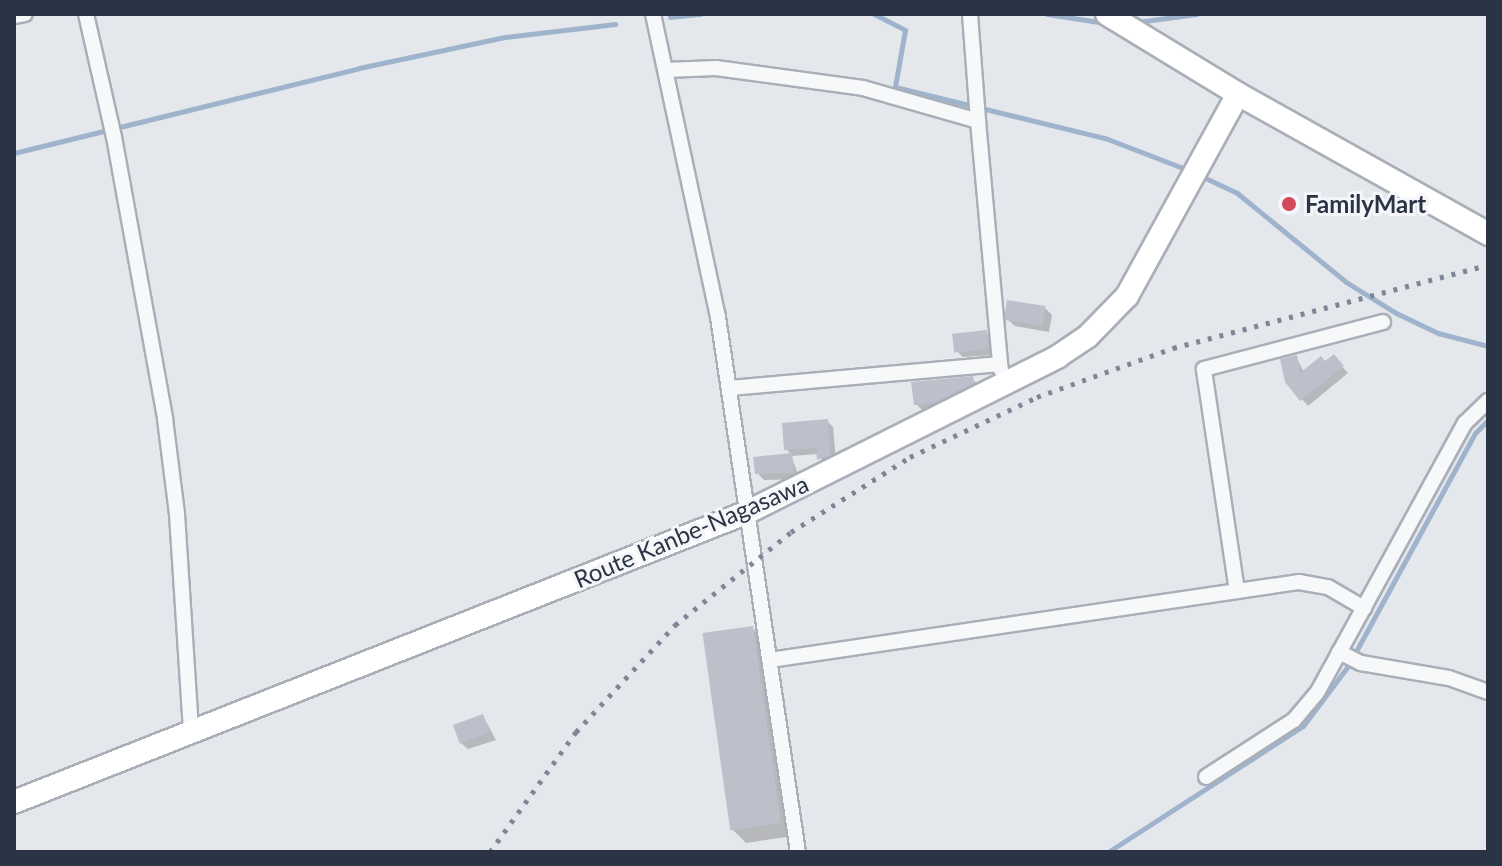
<!DOCTYPE html>
<style>
body{margin:0}
#map{position:relative;width:1502px;height:866px;overflow:hidden;background:#e4e7ec;font-family:Lato,sans-serif}
div>[style]{position:absolute}
[style*='--x']{left:calc(var(--x)*1px);top:calc(var(--y)*1px);width:calc(var(--w)*1px);rotate:calc(var(--a)*1deg)}
.shadow>*{inset:0;background:#0003}
.stream>*{height:5px;margin:-2.5px;padding:0 2.5px;transform-origin:2.5px;border-radius:2.5px;background:#9fb4cc}
.building>*{inset:0;background:#bbc0ca;transform-origin:0 0}
.roads{filter:drop-shadow(2px 0 #a9aeb7) drop-shadow(-2px 0 #a9aeb7) drop-shadow(0 2px #a9aeb7) drop-shadow(0 -2px #a9aeb7)}
.minor>*{height:14px;margin:-7px;padding:0 7px;transform-origin:7px;border-radius:7px;background:#f7f8fa}
.primary>*{height:22px;margin:-11px;padding:0 11px;transform-origin:11px;border-radius:11px;background:#fff}
.rail>*{height:5px;margin-top:-2.5px;transform-origin:0;background:repeating-linear-gradient(90deg,#7d8696 0 4px,transparent 0 12px)}
.dots>*{width:22px;height:22px;translate:-50% -50%;box-sizing:border-box;border:4px solid #f4f6f9;border-radius:50%}
span{translate:-50% -50%;white-space:nowrap;text-align:center;line-height:1.15;-webkit-text-stroke:6px #f4f6f9;paint-order:stroke}
.poi-label{font-size:24px;color:#2b3445;font-weight:700}
.left{translate:0 -50%;text-align:left}
.street-label{font-size:24px;color:#2b3445}
.frame{position:absolute;inset:0;border:16px solid #2b3445;pointer-events:none}
</style>
<div id="map">
<div class="shadow">
<div style="clip-path:polygon(1045px 308px,1052px 315px,1049px 332px,1015px 326px,1008px 320px)"></div>
<div style="clip-path:polygon(986px 332px,993px 339px,994px 355px,963px 357px,956px 350px)"></div>
<div style="clip-path:polygon(1296px 357px,1304px 372px,1333px 357px,1348px 373px,1308px 406px,1286px 381px)"></div>
<div style="clip-path:polygon(972px 379px,979px 385px,942px 408px,922px 410px,916px 404px)"></div>
<div style="clip-path:polygon(827px 421px,833px 427px,836px 461px,825px 466px,819px 454px,791px 456px,800px 479px,764px 480px,757px 473px,792px 455px,786px 449px)"></div>
<div style="clip-path:polygon(752px 628px,766px 643px,793px 836px,746px 843px,732px 829px)"></div>
<div style="clip-path:polygon(483px 716px,496px 740px,468px 749px,461px 743px)"></div>
</div>
<div class="stream">
<div style="--x:874;--y:14;--w:35;--a:27"></div>
<div style="--x:905;--y:30;--w:58;--a:100"></div>
<div style="--x:895;--y:87;--w:216;--a:13.7"></div>
<div style="--x:1105;--y:138;--w:89;--a:21.1"></div>
<div style="--x:1047;--y:14;--w:59;--a:8.8"></div>
<div style="--x:670;--y:17;--w:31;--a:-6"></div>
<div style="--x:1137;--y:22;--w:60;--a:-7.7"></div>
<div style="--x:14;--y:153;--w:355;--a:-13.8"></div>
<div style="--x:359;--y:68;--w:149;--a:-12"></div>
<div style="--x:505;--y:37;--w:111;--a:-6.7"></div>
<div style="--x:1201;--y:176;--w:40;--a:25"></div>
<div style="--x:1237;--y:193;--w:141;--a:39.2"></div>
<div style="--x:1346;--y:282;--w:59;--a:31.8"></div>
<div style="--x:1396;--y:313;--w:47;--a:25.5"></div>
<div style="--x:1438;--y:333;--w:52;--a:14.6"></div>
<div style="--x:1108;--y:852;--w:232;--a:-32.9"></div>
<div style="--x:1303;--y:726;--w:75;--a:-53.1"></div>
<div style="--x:1348;--y:666;--w:265;--a:-61.4"></div>
<div style="--x:1475;--y:433;--w:18;--a:-45"></div>
</div>
<div class="building">
<div style="left:1007px;top:300px;width:39px;height:20px;rotate:9deg"></div>
<div style="left:987px;top:330px;width:19px;height:35px;rotate:84deg"></div>
<div style="clip-path:polygon(1334px 354px,1344px 366px,1300px 401px,1285px 382px,1280px 359px,1297px 355px,1300px 373px,1321px 356px,1325px 361px)"></div>
<div style="clip-path:polygon(973px 376px,974px 383px,935px 403px,914px 405px,911px 382px)"></div>
<div style="clip-path:polygon(828px 419px,830px 455px,817px 460px,816px 448px,784px 450px,782px 423px)"></div>
<div style="clip-path:polygon(792px 453px,794px 473px,755px 474px,753px 457px)"></div>
<div style="left:753px;top:626px;width:199px;height:51px;rotate:82deg"></div>
<div style="left:483px;top:714px;width:20px;height:32px;rotate:70deg"></div>
</div>
<div class="roads">
<div class="minor">
<div style="--x:86;--y:14;--w:126;--a:77.2"></div>
<div style="--x:114;--y:137;--w:287;--a:79.7"></div>
<div style="--x:165;--y:419;--w:96;--a:82.8"></div>
<div style="--x:177;--y:514;--w:218;--a:86.3"></div>
<div style="--x:653;--y:14;--w:310;--a:77.9"></div>
<div style="--x:718;--y:317;--w:541;--a:81.5"></div>
<div style="--x:970;--y:14;--w:107;--a:85.7"></div>
<div style="--x:14;--y:16;--w:11;--a:-10"></div>
<div style="--x:666;--y:70;--w:50;--a:-2.3"></div>
<div style="--x:716;--y:68;--w:148;--a:7.7"></div>
<div style="--x:863;--y:88;--w:120;--a:16"></div>
<div style="--x:978;--y:121;--w:244;--a:84.8"></div>
<div style="--x:730;--y:388;--w:271;--a:-5.1"></div>
<div style="--x:1000;--y:364;--w:6;--a:81"></div>
<div style="--x:1237;--y:591;--w:224;--a:-98.5"></div>
<div style="--x:1204;--y:369;--w:185;--a:-14.7"></div>
<div style="--x:1339;--y:652;--w:25;--a:27"></div>
<div style="--x:1361;--y:663;--w:89;--a:9.7"></div>
<div style="--x:1449;--y:678;--w:41;--a:19.7"></div>
<div style="--x:770;--y:660;--w:535;--a:-8.39"></div>
<div style="--x:1299;--y:582;--w:29;--a:10"></div>
<div style="--x:1328;--y:587;--w:42;--a:30.3"></div>
<div style="--x:1206;--y:777;--w:105;--a:-32.9"></div>
<div style="--x:1294;--y:720;--w:35;--a:-50"></div>
<div style="--x:1317;--y:693;--w:308;--a:-61.3"></div>
<div style="--x:1465;--y:423;--w:32;--a:-44"></div>
</div>
<div class="primary">
<div style="--x:1107;--y:14;--w:153;--a:31.4"></div>
<div style="--x:1238;--y:94;--w:287;--a:29.2"></div>
<div style="--x:14;--y:802;--w:789;--a:-21.56"></div>
<div style="--x:748;--y:512;--w:346;--a:-26.6"></div>
<div style="--x:1057;--y:357;--w:37;--a:-34"></div>
<div style="--x:1088;--y:336;--w:56;--a:-45.7"></div>
<div style="--x:1127;--y:296;--w:230;--a:-61.2"></div>
</div>
</div>
<div class="rail">
<div style="--x:490;--y:852;--w:148;--a:-54.4"></div>
<div style="--x:576;--y:732;--w:146;--a:-47.2"></div>
<div style="--x:675;--y:625;--w:149;--a:-38.7"></div>
<div style="--x:791;--y:532;--w:141;--a:-32.2"></div>
<div style="--x:910;--y:457;--w:140;--a:-25.3"></div>
<div style="--x:1037;--y:397;--w:145;--a:-19.8"></div>
<div style="--x:1173;--y:348;--w:326;--a:-14.8"></div>
</div>
<div class="dots">
<div style="left:1289px;top:204px;background:#d1495b"></div>
</div>
<div class="poi-label">
<span class="left" style="left:1305px;top:204px">FamilyMart</span>
</div>
<div class="street-label">
<span style="left:691px;top:531px;rotate:-23deg">Route Kanbe-Nagasawa</span>
</div>
<div class="frame"></div>
</div>
